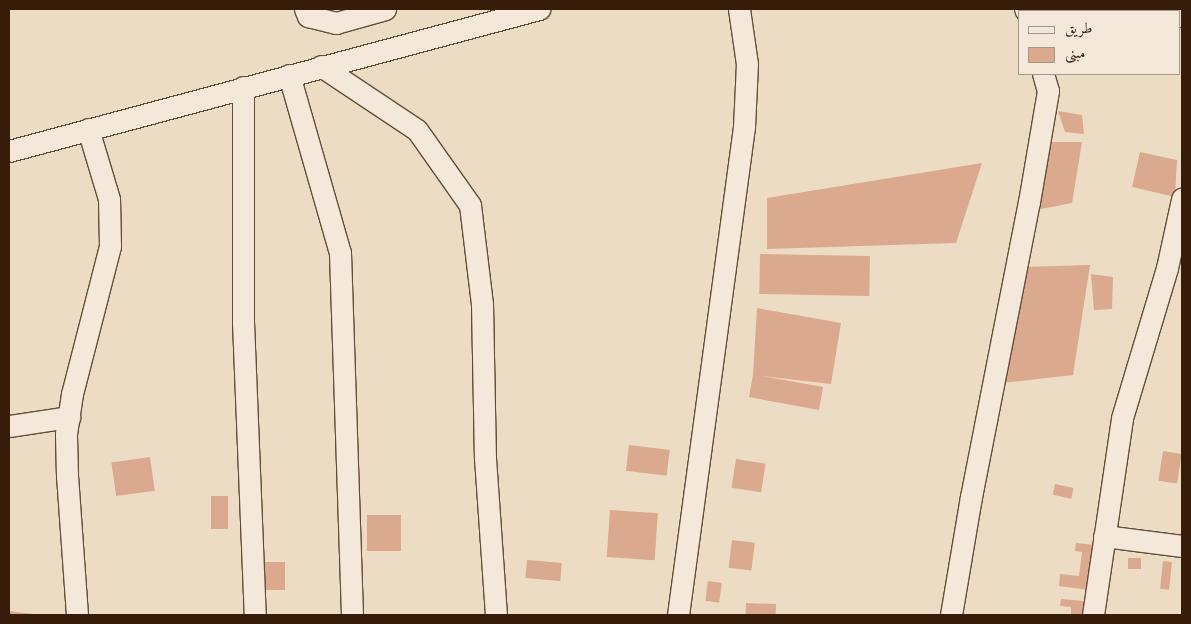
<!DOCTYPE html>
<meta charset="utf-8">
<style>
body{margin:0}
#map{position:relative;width:1191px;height:624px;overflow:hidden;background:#eddcc4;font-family:"IM FELL Great Primer",Amiri,serif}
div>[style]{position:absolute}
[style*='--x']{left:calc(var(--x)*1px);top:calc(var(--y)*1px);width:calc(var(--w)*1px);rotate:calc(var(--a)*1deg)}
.building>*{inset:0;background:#dba98d;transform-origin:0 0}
.roads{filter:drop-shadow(1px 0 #644d38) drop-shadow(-1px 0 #644d38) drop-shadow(0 1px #644d38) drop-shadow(0 -1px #644d38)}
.minor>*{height:21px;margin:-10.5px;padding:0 10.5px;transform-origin:10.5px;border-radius:10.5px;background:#f3e8d9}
span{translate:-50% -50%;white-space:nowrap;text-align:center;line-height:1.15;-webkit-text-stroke:4px #f3e8d9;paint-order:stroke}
.frame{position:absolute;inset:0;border:10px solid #371d09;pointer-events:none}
.legend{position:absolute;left:1018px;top:10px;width:162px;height:65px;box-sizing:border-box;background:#f3e8d9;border:1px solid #a89786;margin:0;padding:6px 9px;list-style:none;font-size:15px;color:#371d09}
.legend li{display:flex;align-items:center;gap:10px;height:25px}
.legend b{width:25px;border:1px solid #a89786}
</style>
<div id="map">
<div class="building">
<div style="clip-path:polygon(1058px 111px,1082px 115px,1084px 134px,1065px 132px)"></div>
<div style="clip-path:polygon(1050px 142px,1082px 142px,1072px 203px,1036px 210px)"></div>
<div style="clip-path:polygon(1140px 152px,1177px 160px,1175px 197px,1132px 187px)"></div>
<div style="clip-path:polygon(982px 163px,956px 243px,767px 249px,767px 198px)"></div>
<div style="left:760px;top:254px;width:110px;height:40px;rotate:1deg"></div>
<div style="clip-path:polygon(1090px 265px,1073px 375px,1003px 383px,1022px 267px)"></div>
<div style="clip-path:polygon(1091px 274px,1113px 277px,1112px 309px,1094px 310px)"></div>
<div style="clip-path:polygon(757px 308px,841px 323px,831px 384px,762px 376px,823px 387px,819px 410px,749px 397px,753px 375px)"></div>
<div style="left:629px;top:445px;width:41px;height:26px;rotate:7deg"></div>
<div style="left:1163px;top:451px;width:19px;height:30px;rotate:9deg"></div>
<div style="left:150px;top:457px;width:34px;height:39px;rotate:82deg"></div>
<div style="left:736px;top:459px;width:30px;height:29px;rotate:9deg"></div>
<div style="left:1055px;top:484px;width:19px;height:11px;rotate:12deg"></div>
<div style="left:211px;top:496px;width:17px;height:33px"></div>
<div style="left:610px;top:510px;width:48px;height:47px;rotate:4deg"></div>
<div style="left:367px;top:515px;width:34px;height:36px"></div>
<div style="left:732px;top:540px;width:23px;height:28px;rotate:7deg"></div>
<div style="clip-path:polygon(1076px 543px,1095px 545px,1090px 590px,1059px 586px,1060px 574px,1079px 576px,1082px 552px,1075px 551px)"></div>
<div style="left:1128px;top:558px;width:13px;height:11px"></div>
<div style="left:527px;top:560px;width:35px;height:18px;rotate:5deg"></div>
<div style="left:1163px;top:561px;width:9px;height:28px;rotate:6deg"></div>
<div style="left:259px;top:562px;width:26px;height:28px"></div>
<div style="left:708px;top:581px;width:14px;height:20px;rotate:8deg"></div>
<div style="clip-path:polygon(1061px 599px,1084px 601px,1083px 615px,1071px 615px,1071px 607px,1060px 606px)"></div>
<div style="left:746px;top:603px;width:30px;height:12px;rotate:2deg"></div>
<div style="clip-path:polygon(9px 611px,33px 614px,33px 615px,9px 615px)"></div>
</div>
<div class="roads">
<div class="minor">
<div style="--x:305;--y:9;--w:8;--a:67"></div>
<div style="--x:308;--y:16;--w:29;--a:14"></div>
<div style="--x:336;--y:23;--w:51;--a:-15.9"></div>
<div style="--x:1025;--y:9;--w:2;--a:63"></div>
<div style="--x:1179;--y:9;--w:8;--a:67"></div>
<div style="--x:321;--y:66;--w:115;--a:33.7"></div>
<div style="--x:417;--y:130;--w:92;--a:54.8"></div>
<div style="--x:470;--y:205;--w:100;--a:83.1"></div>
<div style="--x:482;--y:304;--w:154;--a:88.9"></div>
<div style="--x:485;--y:458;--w:157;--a:86"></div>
<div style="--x:289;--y:75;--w:185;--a:74"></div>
<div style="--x:340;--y:253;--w:362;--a:88.1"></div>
<div style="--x:243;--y:87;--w:235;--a:90"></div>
<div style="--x:243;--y:322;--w:293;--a:87.7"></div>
<div style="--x:9;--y:151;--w:549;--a:-15"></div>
<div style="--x:9;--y:426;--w:61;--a:-8.5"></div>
<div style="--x:1104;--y:536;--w:79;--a:7.3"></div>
<div style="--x:77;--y:615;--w:139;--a:-94.1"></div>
<div style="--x:67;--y:476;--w:42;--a:-91.4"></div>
<div style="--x:66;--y:434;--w:40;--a:-81.5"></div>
<div style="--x:72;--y:394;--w:153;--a:-75.6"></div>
<div style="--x:110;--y:246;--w:47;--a:-91.2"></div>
<div style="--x:109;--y:199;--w:73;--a:-106.7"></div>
<div style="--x:678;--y:615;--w:492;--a:-82.3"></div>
<div style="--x:744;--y:127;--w:63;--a:-87.3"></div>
<div style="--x:747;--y:64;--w:56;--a:-98.3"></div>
<div style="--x:951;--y:615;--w:120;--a:-80.4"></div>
<div style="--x:971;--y:497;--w:301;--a:-78.9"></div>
<div style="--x:1029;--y:202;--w:113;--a:-80.3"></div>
<div style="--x:1048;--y:91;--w:18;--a:-106"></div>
<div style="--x:1093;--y:615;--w:199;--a:-81.6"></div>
<div style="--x:1122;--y:418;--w:157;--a:-73.3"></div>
<div style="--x:1167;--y:268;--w:71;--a:-77.7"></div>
</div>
</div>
<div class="frame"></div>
<ul class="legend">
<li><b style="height:6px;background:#f3e8d9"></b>طريق</li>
<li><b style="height:14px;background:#dba98d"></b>مبنى</li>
</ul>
</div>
